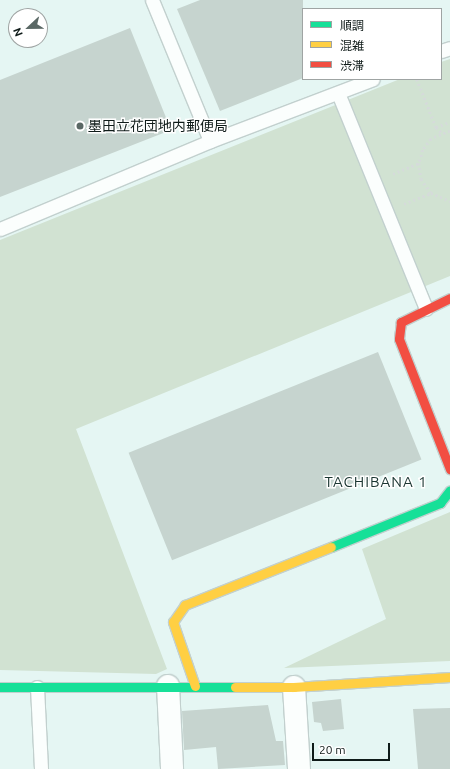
<!DOCTYPE html>
<meta charset="utf-8">
<style>
body{margin:0}
#map{position:relative;width:450px;height:769px;overflow:hidden;background:#e5f6f3;font-family:Ubuntu,"Noto Sans JP",sans-serif}
div>[style]{position:absolute}
[style*='--x']{left:calc(var(--x)*1px);top:calc(var(--y)*1px);width:calc(var(--w)*1px);rotate:calc(var(--a)*1deg)}
.green>*{inset:0;background:#d1e2d2}
.building>*{inset:0;background:#c6d4cf;transform-origin:0 0}
.path>*{height:2.5px;margin-top:-1.25px;transform-origin:0;background:repeating-linear-gradient(90deg,#d5dbda 0 2px,transparent 0 5px)}
.roads{filter:drop-shadow(1px 0 #c2d0ce) drop-shadow(-1px 0 #c2d0ce) drop-shadow(0 1px #c2d0ce) drop-shadow(0 -1px #c2d0ce)}
.lane>*{height:13px;margin:-6.5px;padding:0 6.5px;transform-origin:6.5px;border-radius:6.5px;background:#fbfefd}
.street>*{height:22px;margin:-11px;padding:0 11px;transform-origin:11px;border-radius:11px;background:#fbfefd}
.fast>*{height:9px;margin:-4.5px;padding:0 4.5px;transform-origin:4.5px;border-radius:4.5px;background:#16e098}
.slow>*{height:9px;margin:-4.5px;padding:0 4.5px;transform-origin:4.5px;border-radius:4.5px;background:#ffcf43}
.jam>*{height:9px;margin:-4.5px;padding:0 4.5px;transform-origin:4.5px;border-radius:4.5px;background:#f24e42}
.dots>*{width:11px;height:11px;translate:-50% -50%;box-sizing:border-box;border:2px solid #fff;border-radius:50%}
span{translate:-50% -50%;white-space:nowrap;text-align:center;line-height:1.15;-webkit-text-stroke:3px #fff;paint-order:stroke}
.poi-label{font-size:14px;color:#0f1b19}
.left{translate:0 -50%;text-align:left}
.neighbourhood-label{font-size:15px;color:#1a3531;letter-spacing:1px}
.legend{position:absolute;left:302px;top:8px;width:140px;height:72px;box-sizing:border-box;background:#fff;border:1px solid #9fa4a3;margin:0;padding:5px 7px;list-style:none;font-size:12px;color:#0f1b19}
.legend li{display:flex;align-items:center;gap:8px;height:20px}
.legend b{width:20px;border:1px solid #9fa4a3}
.north{position:absolute;left:8px;top:8px;width:40px;height:40px;box-sizing:border-box;background:#fff;border:1px solid #9fa4a3;border-radius:50%;rotate:248deg;font-size:11px;font-weight:700;line-height:16px;text-align:center;color:#0f1b19}
.north::after{content:'';display:block;margin:auto;width:14px;height:18px;background:#5a6865;clip-path:polygon(50% 0,100% 100%,50% 72%,0 100%)}
.scale{position:absolute;left:312px;top:743px;width:78px;height:18px;box-sizing:border-box;border:2px solid #0f1b19;border-top:0;padding-left:5px;font-size:12px;line-height:14px;white-space:nowrap;color:#0f1b19;-webkit-text-stroke:3px #fff;paint-order:stroke}
</style>
<div id="map">
<div class="green">
<div style="clip-path:polygon(450px 59px,450px 276px,76px 429px,167px 669px,156px 674px,0 670px,0 240px,400px 79px,441px 79px,441px 62px)"></div>
<div style="clip-path:polygon(450px 512px,450px 661px,284px 668px,386px 619px,362px 549px)"></div>
</div>
<div class="building">
<div style="clip-path:polygon(200px 0,303px 0,303px 78px,220px 111px,177px 9px)"></div>
<div style="clip-path:polygon(130px 28px,171px 130px,0 197px,0 80px)"></div>
<div style="left:378px;top:352px;width:116px;height:269px;rotate:68deg"></div>
<div style="clip-path:polygon(341px 699px,344px 729px,323px 731px,321px 723px,314px 722px,312px 702px)"></div>
<div style="clip-path:polygon(268px 705px,276px 741px,283px 741px,285px 765px,218px 769px,216px 747px,184px 750px,182px 711px)"></div>
<div style="clip-path:polygon(450px 708px,450px 769px,418px 769px,413px 709px)"></div>
</div>
<div class="path">
<div style="--x:417;--y:79;--w:52;--a:68.4"></div>
<div style="--x:436;--y:127;--w:15;--a:-20"></div>
<div style="--x:436;--y:127;--w:8;--a:45"></div>
<div style="--x:450;--y:131;--w:21;--a:157"></div>
<div style="--x:431;--y:139;--w:14;--a:126"></div>
<div style="--x:423;--y:150;--w:14;--a:107"></div>
<div style="--x:419;--y:163;--w:16;--a:83"></div>
<div style="--x:421;--y:179;--w:17;--a:54"></div>
<div style="--x:431;--y:193;--w:21;--a:23"></div>
<div style="--x:393;--y:174;--w:28;--a:-23"></div>
<div style="--x:404;--y:204;--w:29;--a:-22"></div>
</div>
<div class="roads">
<div class="lane">
<div style="--x:152;--y:0;--w:152;--a:67.6"></div>
<div style="--x:441;--y:51;--w:9;--a:-18"></div>
<div style="--x:338;--y:93;--w:233;--a:67.8"></div>
<div style="--x:0;--y:229;--w:228;--a:-22.7"></div>
<div style="--x:210;--y:141;--w:174;--a:-20.8"></div>
<div style="--x:37;--y:687;--w:82;--a:87.2"></div>
</div>
<div class="street">
<div style="--x:168;--y:686;--w:83;--a:87.2"></div>
<div style="--x:294;--y:687;--w:82;--a:86.5"></div>
</div>
<div class="fast">
<div style="--x:331;--y:547;--w:118;--a:-22"></div>
<div style="--x:440;--y:503;--w:16;--a:-52"></div>
<div style="--x:0;--y:687;--w:235;--a:0"></div>
</div>
<div class="slow">
<div style="--x:195;--y:686;--w:68;--a:-109"></div>
<div style="--x:173;--y:622;--w:21;--a:-55"></div>
<div style="--x:185;--y:605;--w:157;--a:-21.7"></div>
<div style="--x:235;--y:687;--w:59;--a:0"></div>
<div style="--x:294;--y:687;--w:156;--a:-3.7"></div>
</div>
<div class="jam">
<div style="--x:450;--y:298;--w:55;--a:153.9"></div>
<div style="--x:401;--y:322;--w:17;--a:97"></div>
<div style="--x:399;--y:339;--w:140;--a:68.6"></div>
</div>
</div>
<div class="dots">
<div style="left:80px;top:126px;background:#5a6865"></div>
</div>
<div class="poi-label">
<span class="left" style="left:88px;top:126px">墨田立花団地内郵便局</span>
</div>
<div class="neighbourhood-label">
<span style="left:376px;top:482px">TACHIBANA 1</span>
</div>
<ul class="legend">
<li><b style="height:5px;background:#16e098"></b>順調</li>
<li><b style="height:5px;background:#ffcf43"></b>混雑</li>
<li><b style="height:5px;background:#f24e42"></b>渋滞</li>
</ul>
<div class="north">N</div>
<div class="scale">20 m</div>
</div>
